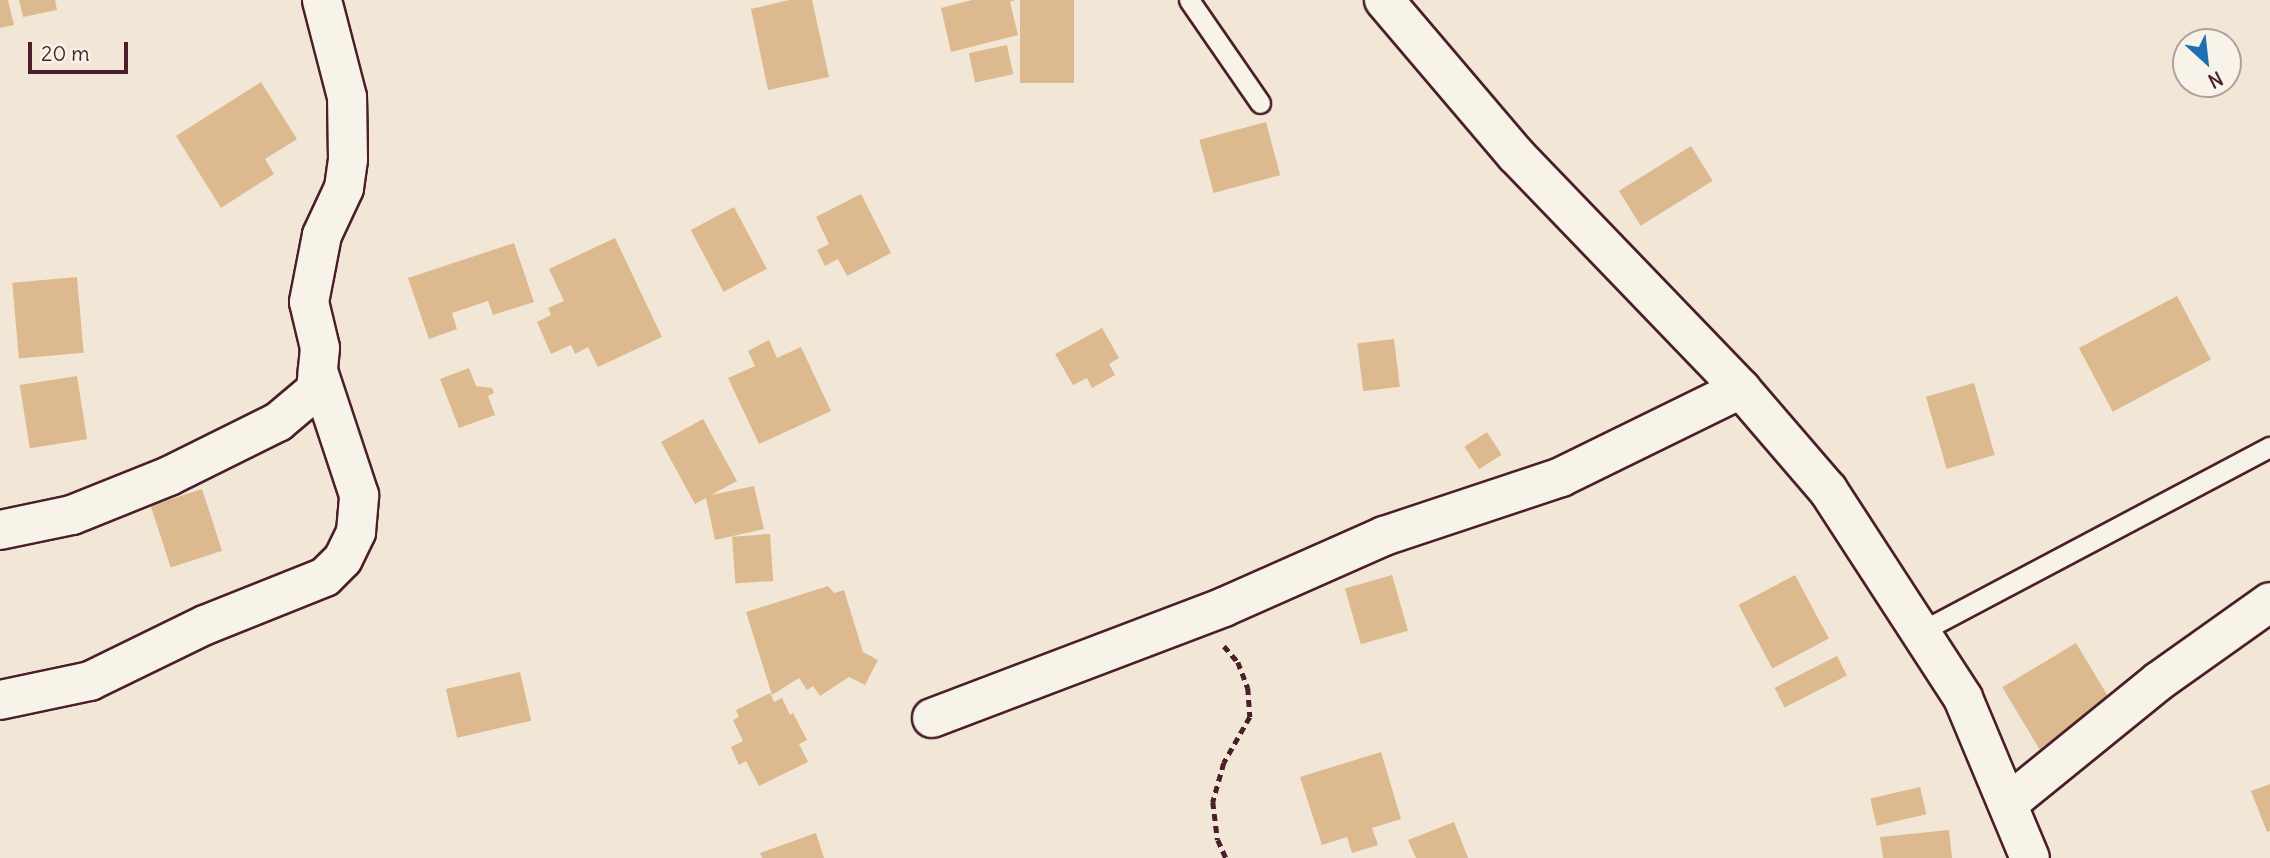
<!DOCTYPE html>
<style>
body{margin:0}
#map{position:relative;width:2270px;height:858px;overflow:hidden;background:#f2e7d6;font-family:Delius,sans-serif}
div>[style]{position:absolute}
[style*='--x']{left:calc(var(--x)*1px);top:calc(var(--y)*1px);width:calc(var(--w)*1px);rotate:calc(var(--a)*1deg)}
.building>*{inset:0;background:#ddb98f;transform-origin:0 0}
.path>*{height:4.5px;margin-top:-2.25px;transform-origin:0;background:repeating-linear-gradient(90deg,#4a1f2b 0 7px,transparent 0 12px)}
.roads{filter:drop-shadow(2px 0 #4a1f2b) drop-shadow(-2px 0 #4a1f2b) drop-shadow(0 2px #4a1f2b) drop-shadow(0 -2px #4a1f2b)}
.lane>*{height:19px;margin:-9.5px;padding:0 9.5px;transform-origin:9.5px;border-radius:9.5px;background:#f7f3e8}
.street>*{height:38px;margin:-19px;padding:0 19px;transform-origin:19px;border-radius:19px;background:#f7f3e8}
span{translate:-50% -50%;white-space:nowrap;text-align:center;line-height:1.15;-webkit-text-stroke:7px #f7f3e8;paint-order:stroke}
.north{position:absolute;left:2172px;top:28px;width:70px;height:70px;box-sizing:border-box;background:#f7f3e8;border:2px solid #b29e9c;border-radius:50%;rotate:153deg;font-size:19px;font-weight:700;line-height:28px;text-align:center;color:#4a1f2b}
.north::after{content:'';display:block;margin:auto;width:24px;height:32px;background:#1f6fb2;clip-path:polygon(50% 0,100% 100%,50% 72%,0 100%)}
.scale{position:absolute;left:28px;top:42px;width:100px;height:32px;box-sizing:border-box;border:4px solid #4a1f2b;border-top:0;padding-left:9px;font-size:21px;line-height:24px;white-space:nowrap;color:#4a1f2b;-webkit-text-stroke:5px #f7f3e8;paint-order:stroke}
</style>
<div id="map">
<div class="building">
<div style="clip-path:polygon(0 0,8px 0,14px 25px,0 28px)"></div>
<div style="clip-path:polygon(19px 0,55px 0,57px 10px,23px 17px)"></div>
<div style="clip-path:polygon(789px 0,812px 0,829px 77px,768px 90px,751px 9px)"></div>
<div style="clip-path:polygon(972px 0,1015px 0,1010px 2px,1018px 35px,951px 52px,941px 8px)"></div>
<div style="left:1020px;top:0;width:54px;height:83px"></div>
<div style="left:1007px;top:45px;width:30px;height:39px;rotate:78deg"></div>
<div style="clip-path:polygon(261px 82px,297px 139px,265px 159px,274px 174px,221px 208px,176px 136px)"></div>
<div style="left:1266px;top:122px;width:55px;height:69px;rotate:75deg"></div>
<div style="left:1691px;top:146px;width:41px;height:85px;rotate:58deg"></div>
<div style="clip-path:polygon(861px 194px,891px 253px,847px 276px,838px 259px,825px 266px,817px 250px,829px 244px,816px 217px)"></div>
<div style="left:734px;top:207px;width:70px;height:49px;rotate:62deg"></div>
<div style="clip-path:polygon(615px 238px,662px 337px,598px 367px,588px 347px,575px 354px,571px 345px,551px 354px,537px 322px,551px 315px,548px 308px,564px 301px,549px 269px)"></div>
<div style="clip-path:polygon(514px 243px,534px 302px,493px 315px,488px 301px,452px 313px,457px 329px,429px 339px,408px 278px)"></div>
<div style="left:77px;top:277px;width:76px;height:65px;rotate:85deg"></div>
<div style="left:2177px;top:296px;width:72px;height:111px;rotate:62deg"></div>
<div style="clip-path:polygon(1102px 328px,1119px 358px,1109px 364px,1115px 375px,1092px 388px,1087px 378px,1073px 385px,1055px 354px)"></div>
<div style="left:1394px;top:339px;width:48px;height:37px;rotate:83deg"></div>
<div style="clip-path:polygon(769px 340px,777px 358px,801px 347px,831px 411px,759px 444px,728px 378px,755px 366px,748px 351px)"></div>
<div style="clip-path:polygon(469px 368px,476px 386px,492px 388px,494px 393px,488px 396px,495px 415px,459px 428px,440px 379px)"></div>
<div style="left:77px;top:376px;width:64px;height:58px;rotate:81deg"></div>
<div style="left:1974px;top:383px;width:75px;height:50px;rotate:74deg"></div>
<div style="clip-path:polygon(703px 419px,737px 481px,711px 495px,754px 486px,764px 529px,715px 540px,706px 498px,695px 504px,661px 442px)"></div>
<div style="left:1487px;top:432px;width:27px;height:27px;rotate:57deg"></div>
<div style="left:202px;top:489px;width:65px;height:54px;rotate:72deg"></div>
<div style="left:770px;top:534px;width:47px;height:38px;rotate:86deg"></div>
<div style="left:1392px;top:575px;width:58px;height:49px;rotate:74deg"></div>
<div style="left:1795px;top:575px;width:72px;height:64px;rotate:62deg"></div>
<div style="clip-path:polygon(828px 586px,834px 593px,844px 590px,863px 652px,878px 660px,865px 685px,849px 677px,820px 696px,813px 686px,807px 690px,799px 678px,772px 695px,746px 612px)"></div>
<div style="left:2076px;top:643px;width:74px;height:86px;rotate:59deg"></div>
<div style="left:1837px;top:656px;width:22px;height:70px;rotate:63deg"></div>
<div style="left:520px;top:672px;width:50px;height:76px;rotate:77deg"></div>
<div style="clip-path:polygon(770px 693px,774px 702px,782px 698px,790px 715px,793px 713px,807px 740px,799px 744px,808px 762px,759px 786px,746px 761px,739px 765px,731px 747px,743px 741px,733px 720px,739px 717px,736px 710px)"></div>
<div style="clip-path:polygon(1381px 752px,1401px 819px,1372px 828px,1378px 845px,1352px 853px,1347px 837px,1322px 845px,1300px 777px)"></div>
<div style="clip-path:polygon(2270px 784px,2270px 831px,2267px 832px,2251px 791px)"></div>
<div style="left:1920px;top:787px;width:28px;height:51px;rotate:77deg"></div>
<div style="clip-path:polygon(1454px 822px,1468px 858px,1416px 858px,1408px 840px)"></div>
<div style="clip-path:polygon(1949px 830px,1952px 858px,1883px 858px,1880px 837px)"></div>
<div style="clip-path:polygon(816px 833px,824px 858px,762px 858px,760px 853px)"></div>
</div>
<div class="path">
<div style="--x:1224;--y:646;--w:21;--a:49"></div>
<div style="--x:1238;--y:662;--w:28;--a:69"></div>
<div style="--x:1248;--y:688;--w:29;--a:86"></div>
<div style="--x:1250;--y:717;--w:53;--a:119.5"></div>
<div style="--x:1224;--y:763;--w:41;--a:105.8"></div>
<div style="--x:1213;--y:802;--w:38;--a:83"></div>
<div style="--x:1218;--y:840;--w:20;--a:66"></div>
</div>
<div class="roads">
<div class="lane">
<div style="--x:1189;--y:0;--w:125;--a:55.4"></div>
<div style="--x:1920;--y:632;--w:396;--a:-27.9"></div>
</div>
<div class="street">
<div style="--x:1384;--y:0;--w:204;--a:49.6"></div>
<div style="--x:1516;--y:155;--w:325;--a:46.1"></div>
<div style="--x:1741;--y:389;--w:133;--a:49.3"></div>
<div style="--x:1828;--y:490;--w:248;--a:57"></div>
<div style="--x:1963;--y:698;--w:173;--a:67.3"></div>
<div style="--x:0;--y:530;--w:74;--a:-11.8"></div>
<div style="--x:72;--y:515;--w:105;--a:-21.9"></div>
<div style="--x:169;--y:476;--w:122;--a:-26.4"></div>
<div style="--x:278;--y:422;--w:50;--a:-40.1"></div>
<div style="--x:316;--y:390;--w:42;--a:-84.6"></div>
<div style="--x:320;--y:348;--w:47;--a:-103.4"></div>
<div style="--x:309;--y:302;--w:68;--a:-79"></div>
<div style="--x:322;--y:235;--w:52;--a:-64.9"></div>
<div style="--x:344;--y:188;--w:29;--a:-82"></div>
<div style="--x:348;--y:159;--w:62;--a:-90.9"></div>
<div style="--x:347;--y:97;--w:100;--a:-104.5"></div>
<div style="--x:0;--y:700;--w:92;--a:-11.9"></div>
<div style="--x:90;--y:681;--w:128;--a:-26"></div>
<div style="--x:205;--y:625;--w:129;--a:-21.8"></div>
<div style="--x:325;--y:577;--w:25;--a:-45"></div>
<div style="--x:343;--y:559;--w:30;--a:-64"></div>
<div style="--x:356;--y:532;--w:37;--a:-85"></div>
<div style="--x:359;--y:495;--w:131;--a:-108.3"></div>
<div style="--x:932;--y:718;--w:312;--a:-20.8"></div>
<div style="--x:1224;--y:607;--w:175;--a:-23.9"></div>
<div style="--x:1384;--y:536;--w:187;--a:-18.4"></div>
<div style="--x:1561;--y:477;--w:200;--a:-26.1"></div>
<div style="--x:2010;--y:802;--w:192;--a:-39.1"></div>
<div style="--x:2159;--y:681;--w:136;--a:-35.4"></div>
</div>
</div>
<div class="north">N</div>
<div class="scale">20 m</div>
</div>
